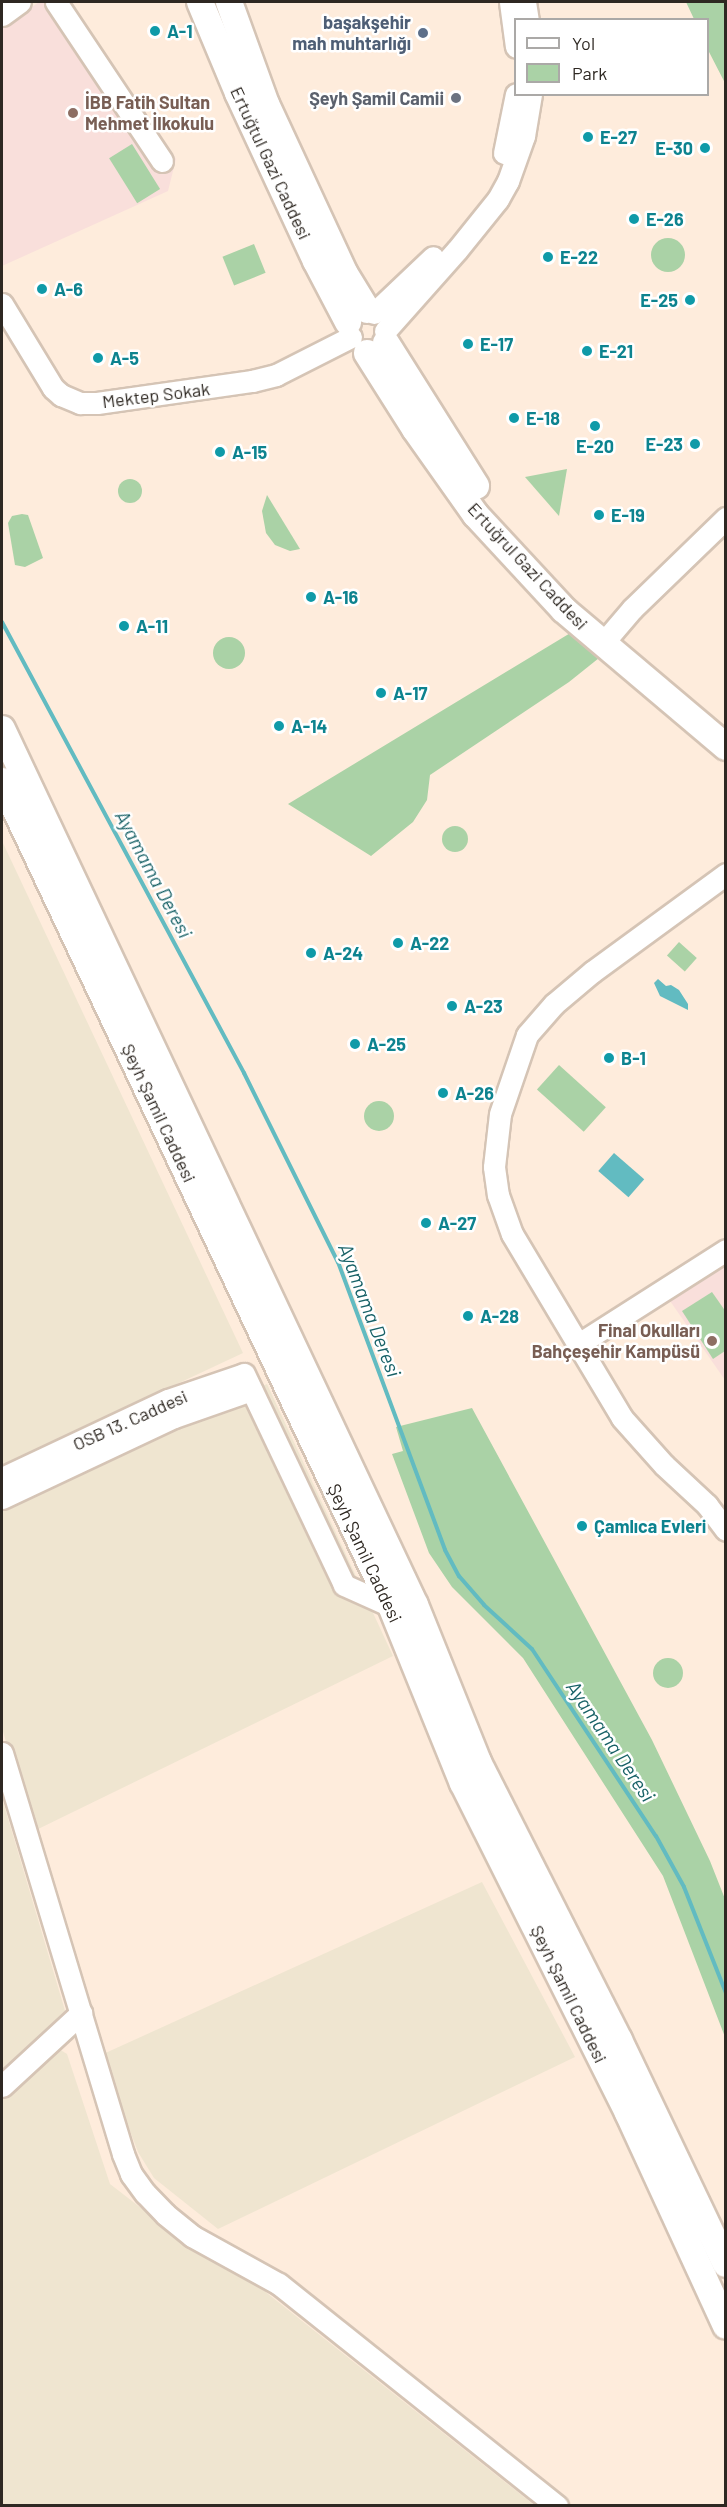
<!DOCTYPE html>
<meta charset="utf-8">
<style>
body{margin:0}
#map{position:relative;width:727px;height:2507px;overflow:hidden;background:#feecdc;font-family:Barlow,sans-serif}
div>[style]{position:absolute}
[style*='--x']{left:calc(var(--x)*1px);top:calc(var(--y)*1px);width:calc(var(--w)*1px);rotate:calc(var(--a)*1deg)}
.industrial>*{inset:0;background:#efe5d0}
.education>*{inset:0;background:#f9dfdb}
.green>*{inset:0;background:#aad2a6;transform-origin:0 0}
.round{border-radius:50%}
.water>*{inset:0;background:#62bbc1;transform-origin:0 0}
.stream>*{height:4px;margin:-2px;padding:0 2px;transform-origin:2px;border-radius:2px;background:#62bbc1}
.roads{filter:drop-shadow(2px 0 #d5c4b5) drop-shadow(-2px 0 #d5c4b5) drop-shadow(0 2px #d5c4b5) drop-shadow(0 -2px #d5c4b5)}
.minor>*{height:21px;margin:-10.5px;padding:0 10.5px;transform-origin:10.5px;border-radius:10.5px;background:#fff}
.major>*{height:26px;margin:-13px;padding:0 13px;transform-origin:13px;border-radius:13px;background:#fff}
.dots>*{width:16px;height:16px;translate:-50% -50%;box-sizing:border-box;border:3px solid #fff;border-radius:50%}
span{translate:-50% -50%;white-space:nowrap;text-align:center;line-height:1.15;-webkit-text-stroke:5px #fff;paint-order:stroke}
.service-label{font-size:18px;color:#4e5e75;font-weight:700}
.right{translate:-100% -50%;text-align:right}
.culture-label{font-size:18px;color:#0d838f;font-weight:700}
.left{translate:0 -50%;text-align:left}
.worship-label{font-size:18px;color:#5b616d;font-weight:700}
.education-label{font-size:18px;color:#785e54;font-weight:700}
.street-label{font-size:18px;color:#2e2822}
.water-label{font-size:20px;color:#176166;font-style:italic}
.frame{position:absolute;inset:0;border:3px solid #2e2822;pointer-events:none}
.legend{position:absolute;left:514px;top:18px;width:195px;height:78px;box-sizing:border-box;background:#fff;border:2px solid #aba9a7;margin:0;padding:8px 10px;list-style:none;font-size:18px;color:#2e2822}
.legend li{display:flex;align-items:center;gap:12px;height:30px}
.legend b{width:30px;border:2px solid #aba9a7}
</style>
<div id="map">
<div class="industrial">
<div style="clip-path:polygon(2px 841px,243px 1353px,2px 1466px)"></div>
<div style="clip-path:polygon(267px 1384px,393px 1656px,32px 1832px,2px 1728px,2px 1499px)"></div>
<div style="clip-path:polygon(2px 1798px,66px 2014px,2px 2071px)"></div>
<div style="clip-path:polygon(482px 1882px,575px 2057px,218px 2229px,154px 2178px,138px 2152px,101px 2055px)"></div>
<div style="clip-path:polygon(59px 2049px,67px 2054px,110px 2184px,207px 2259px,253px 2282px,534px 2505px,2px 2505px,2px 2091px,48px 2051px)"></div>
</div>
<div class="education">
<div style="clip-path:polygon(39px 2px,65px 2px,176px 159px,168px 191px,2px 266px,2px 29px)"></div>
<div style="clip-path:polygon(725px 1264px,725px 1380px,670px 1301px)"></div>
</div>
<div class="green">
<div style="clip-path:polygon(686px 2px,725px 2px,725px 83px,708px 50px,708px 20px,694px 19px)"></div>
<div style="left:132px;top:144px;width:53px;height:27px;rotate:58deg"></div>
<div class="round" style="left:651px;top:238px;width:34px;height:34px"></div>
<div style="left:254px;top:244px;width:31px;height:34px;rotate:68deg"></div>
<div style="clip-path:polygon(567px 469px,559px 516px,525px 477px)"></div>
<div class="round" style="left:118px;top:479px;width:24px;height:24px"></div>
<div style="clip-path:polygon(267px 495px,300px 549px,290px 551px,275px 545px,266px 533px,262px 511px)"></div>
<div style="clip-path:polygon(22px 514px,28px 515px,43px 558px,25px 567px,15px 565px,8px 523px,12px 516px)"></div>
<div style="clip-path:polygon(572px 632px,599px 658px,569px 682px,430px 775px,427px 800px,413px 822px,371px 856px,288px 804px)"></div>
<div class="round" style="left:213px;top:637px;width:32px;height:32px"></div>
<div class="round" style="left:442px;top:826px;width:26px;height:26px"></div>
<div style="left:679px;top:942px;width:24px;height:18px;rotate:42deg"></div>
<div style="left:559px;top:1065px;width:63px;height:33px;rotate:42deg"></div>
<div class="round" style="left:364px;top:1101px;width:30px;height:30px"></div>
<div style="clip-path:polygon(712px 1292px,726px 1312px,725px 1351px,713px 1359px,682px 1311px)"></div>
<div style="clip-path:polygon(472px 1408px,652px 1740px,710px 1861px,725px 1899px,725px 2037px,663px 1876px,523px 1658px,452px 1587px,429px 1553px,392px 1454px,403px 1451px,396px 1427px)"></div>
<div class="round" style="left:653px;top:1658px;width:30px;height:30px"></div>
</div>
<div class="water">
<div style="clip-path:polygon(658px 979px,666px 986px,671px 985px,679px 990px,688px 1004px,688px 1010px,660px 996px,654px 983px)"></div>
<div style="left:614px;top:1153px;width:40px;height:24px;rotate:41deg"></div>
</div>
<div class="stream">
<div style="--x:2;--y:622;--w:512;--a:61.78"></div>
<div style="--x:244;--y:1073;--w:211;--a:63.6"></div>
<div style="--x:338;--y:1262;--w:307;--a:69.6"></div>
<div style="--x:445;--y:1550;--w:30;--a:62"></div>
<div style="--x:459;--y:1576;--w:38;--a:49"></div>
<div style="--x:484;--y:1605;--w:65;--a:42.5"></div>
<div style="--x:532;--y:1649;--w:224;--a:56.5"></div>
<div style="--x:656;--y:1836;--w:58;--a:61.2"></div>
<div style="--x:684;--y:1887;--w:114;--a:68.4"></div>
</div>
<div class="roads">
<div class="minor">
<div style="--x:56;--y:2;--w:191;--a:56.3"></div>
<div style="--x:510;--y:2;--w:45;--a:82.4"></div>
<div style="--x:525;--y:2;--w:18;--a:81"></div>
<div style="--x:2;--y:15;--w:22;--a:-36"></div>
<div style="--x:504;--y:153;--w:60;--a:-78.5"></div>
<div style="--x:2;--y:304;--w:98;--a:58.7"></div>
<div style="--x:53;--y:388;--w:11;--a:41"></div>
<div style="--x:61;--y:395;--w:21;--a:23"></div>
<div style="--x:80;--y:403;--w:17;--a:0"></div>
<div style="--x:97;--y:403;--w:157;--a:-8.1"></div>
<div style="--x:252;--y:381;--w:25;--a:-14"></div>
<div style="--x:276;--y:375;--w:84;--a:-26.9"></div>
<div style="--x:374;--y:313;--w:81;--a:-43.5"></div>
<div style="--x:385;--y:331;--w:108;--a:-48.4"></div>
<div style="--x:457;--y:250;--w:65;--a:-51.2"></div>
<div style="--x:498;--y:199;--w:21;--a:-61"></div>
<div style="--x:508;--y:181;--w:48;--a:-70.4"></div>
<div style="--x:524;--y:136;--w:43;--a:-80.5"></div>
<div style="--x:603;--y:643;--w:45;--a:-49.5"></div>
<div style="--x:632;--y:609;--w:131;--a:-44.1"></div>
<div style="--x:726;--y:874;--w:166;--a:143.8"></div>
<div style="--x:592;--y:972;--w:50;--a:139.9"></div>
<div style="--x:554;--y:1004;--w:41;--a:131.1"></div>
<div style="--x:527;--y:1035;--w:83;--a:108.9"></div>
<div style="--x:500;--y:1114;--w:53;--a:96.5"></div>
<div style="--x:494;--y:1167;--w:28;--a:82"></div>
<div style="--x:498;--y:1195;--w:41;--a:70.3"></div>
<div style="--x:512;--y:1234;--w:214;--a:59.1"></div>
<div style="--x:622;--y:1418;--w:63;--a:48.2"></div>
<div style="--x:664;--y:1465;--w:59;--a:42.9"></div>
<div style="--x:707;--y:1505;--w:31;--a:53"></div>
<div style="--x:577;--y:1345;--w:177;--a:-32.5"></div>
<div style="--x:2;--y:1478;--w:183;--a:-25.2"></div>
<div style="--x:168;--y:1400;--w:80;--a:-18.9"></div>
<div style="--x:244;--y:1374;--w:233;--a:64.6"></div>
<div style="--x:344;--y:1585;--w:51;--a:24.1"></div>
<div style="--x:2;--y:1498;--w:190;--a:-25.2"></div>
<div style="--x:174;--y:1417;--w:82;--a:-19.3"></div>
<div style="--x:2;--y:1753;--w:419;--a:73.2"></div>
<div style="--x:123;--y:2154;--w:22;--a:68"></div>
<div style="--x:131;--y:2174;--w:24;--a:54"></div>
<div style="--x:145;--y:2193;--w:29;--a:46"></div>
<div style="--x:165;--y:2214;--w:35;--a:39"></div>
<div style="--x:192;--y:2236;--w:99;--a:28.9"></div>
<div style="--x:279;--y:2284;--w:356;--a:38.6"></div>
<div style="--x:2;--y:2086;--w:108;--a:-42.7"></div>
</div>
<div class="major">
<div style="--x:200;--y:2;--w:99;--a:67.3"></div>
<div style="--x:238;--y:93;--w:185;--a:65.1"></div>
<div style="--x:316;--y:261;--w:69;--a:62.3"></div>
<div style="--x:229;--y:2;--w:109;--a:70.1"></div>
<div style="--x:266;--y:104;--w:187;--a:65.1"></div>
<div style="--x:345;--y:274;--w:42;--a:58.6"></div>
<div style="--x:386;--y:343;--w:169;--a:57.8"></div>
<div style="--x:367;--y:353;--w:90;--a:57.7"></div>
<div style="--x:415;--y:429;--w:105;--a:54.7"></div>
<div style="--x:476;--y:515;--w:129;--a:47.2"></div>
<div style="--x:564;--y:610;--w:212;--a:40.2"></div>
<div style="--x:2;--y:729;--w:968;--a:64.76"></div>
<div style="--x:415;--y:1605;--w:169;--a:68.1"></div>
<div style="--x:478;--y:1762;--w:312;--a:63.1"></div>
<div style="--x:619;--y:2040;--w:248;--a:64.5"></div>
<div style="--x:2;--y:781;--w:912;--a:64.76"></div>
<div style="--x:391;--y:1606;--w:191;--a:67.9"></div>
<div style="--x:463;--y:1783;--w:369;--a:63.4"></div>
<div style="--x:628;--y:2113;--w:234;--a:65.3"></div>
</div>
</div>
<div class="dots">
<div style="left:155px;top:31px;background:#0f9aa8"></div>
<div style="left:423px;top:33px;background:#5c6f8a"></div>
<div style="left:456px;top:98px;background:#6b7280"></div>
<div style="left:73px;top:113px;background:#8d6e63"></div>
<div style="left:588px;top:137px;background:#0f9aa8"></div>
<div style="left:705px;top:148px;background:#0f9aa8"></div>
<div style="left:634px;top:219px;background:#0f9aa8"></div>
<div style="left:548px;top:257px;background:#0f9aa8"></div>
<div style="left:42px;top:289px;background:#0f9aa8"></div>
<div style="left:690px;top:300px;background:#0f9aa8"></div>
<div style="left:468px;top:344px;background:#0f9aa8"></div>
<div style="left:587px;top:351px;background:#0f9aa8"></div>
<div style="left:98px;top:358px;background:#0f9aa8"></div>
<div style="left:514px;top:418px;background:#0f9aa8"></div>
<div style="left:595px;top:426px;background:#0f9aa8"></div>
<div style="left:695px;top:444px;background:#0f9aa8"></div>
<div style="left:220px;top:452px;background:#0f9aa8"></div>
<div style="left:599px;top:515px;background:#0f9aa8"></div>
<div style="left:311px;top:597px;background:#0f9aa8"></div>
<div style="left:124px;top:626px;background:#0f9aa8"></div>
<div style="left:381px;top:693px;background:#0f9aa8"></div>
<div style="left:279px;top:726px;background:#0f9aa8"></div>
<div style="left:398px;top:943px;background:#0f9aa8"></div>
<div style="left:311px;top:953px;background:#0f9aa8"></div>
<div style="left:452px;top:1006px;background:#0f9aa8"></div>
<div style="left:355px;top:1044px;background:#0f9aa8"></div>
<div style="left:609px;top:1058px;background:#0f9aa8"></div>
<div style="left:443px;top:1093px;background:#0f9aa8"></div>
<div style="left:426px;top:1223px;background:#0f9aa8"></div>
<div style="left:468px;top:1316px;background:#0f9aa8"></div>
<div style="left:712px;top:1341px;background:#8d6e63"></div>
<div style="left:582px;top:1526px;background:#0f9aa8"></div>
</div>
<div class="service-label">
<span class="right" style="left:411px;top:33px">başakşehir<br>mah muhtarlığı</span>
</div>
<div class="culture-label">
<span class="left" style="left:167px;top:31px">A-1</span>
<span class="left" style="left:600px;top:137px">E-27</span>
<span class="right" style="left:693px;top:148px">E-30</span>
<span class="left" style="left:646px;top:219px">E-26</span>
<span class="left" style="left:560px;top:257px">E-22</span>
<span class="left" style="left:54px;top:289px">A-6</span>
<span class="right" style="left:678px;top:300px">E-25</span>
<span class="left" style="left:480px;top:344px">E-17</span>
<span class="left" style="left:599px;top:351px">E-21</span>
<span class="left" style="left:110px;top:358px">A-5</span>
<span class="left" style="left:526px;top:418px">E-18</span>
<span class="right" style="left:683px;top:444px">E-23</span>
<span style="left:595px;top:446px">E-20</span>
<span class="left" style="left:232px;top:452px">A-15</span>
<span class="left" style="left:611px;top:515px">E-19</span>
<span class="left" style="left:323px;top:597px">A-16</span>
<span class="left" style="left:136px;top:626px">A-11</span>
<span class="left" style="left:393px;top:693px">A-17</span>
<span class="left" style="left:291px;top:726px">A-14</span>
<span class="left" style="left:410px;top:943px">A-22</span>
<span class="left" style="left:323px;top:953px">A-24</span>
<span class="left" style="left:464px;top:1006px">A-23</span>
<span class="left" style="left:367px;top:1044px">A-25</span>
<span class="left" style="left:621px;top:1058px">B-1</span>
<span class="left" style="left:455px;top:1093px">A-26</span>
<span class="left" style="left:438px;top:1223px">A-27</span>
<span class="left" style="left:480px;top:1316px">A-28</span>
<span class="left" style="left:594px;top:1526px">Çamlıca Evleri</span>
</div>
<div class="worship-label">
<span class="right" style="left:444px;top:98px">Şeyh Şamil Camii</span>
</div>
<div class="education-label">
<span class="left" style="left:85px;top:113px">İBB Fatih Sultan<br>Mehmet İlkokulu</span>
<span class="right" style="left:700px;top:1341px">Final Okulları<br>Bahçeşehir Kampüsü</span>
</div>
<div class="street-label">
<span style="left:271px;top:163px;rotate:65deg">Ertuğtul Gazi Caddesi</span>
<span style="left:156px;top:395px;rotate:-7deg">Mektep Sokak</span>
<span style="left:528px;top:566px;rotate:47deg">Ertuğrul Gazi Caddesi</span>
<span style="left:159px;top:1113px;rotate:65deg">Şeyh Şamil Caddesi</span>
<span style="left:130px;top:1420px;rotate:-24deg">OSB 13. Caddesi</span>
<span style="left:365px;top:1553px;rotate:65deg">Şeyh Şamil Caddesi</span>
<span style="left:569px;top:1994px;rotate:64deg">Şeyh Şamil Caddesi</span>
</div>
<div class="water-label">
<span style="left:154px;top:874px;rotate:62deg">Ayamama Deresi</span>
<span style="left:370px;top:1310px;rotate:69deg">Ayamama Deresi</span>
<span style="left:611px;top:1741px;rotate:56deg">Ayamama Deresi</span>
</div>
<div class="frame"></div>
<ul class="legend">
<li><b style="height:8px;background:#fff"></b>Yol</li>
<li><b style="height:16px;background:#aad2a6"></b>Park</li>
</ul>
</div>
